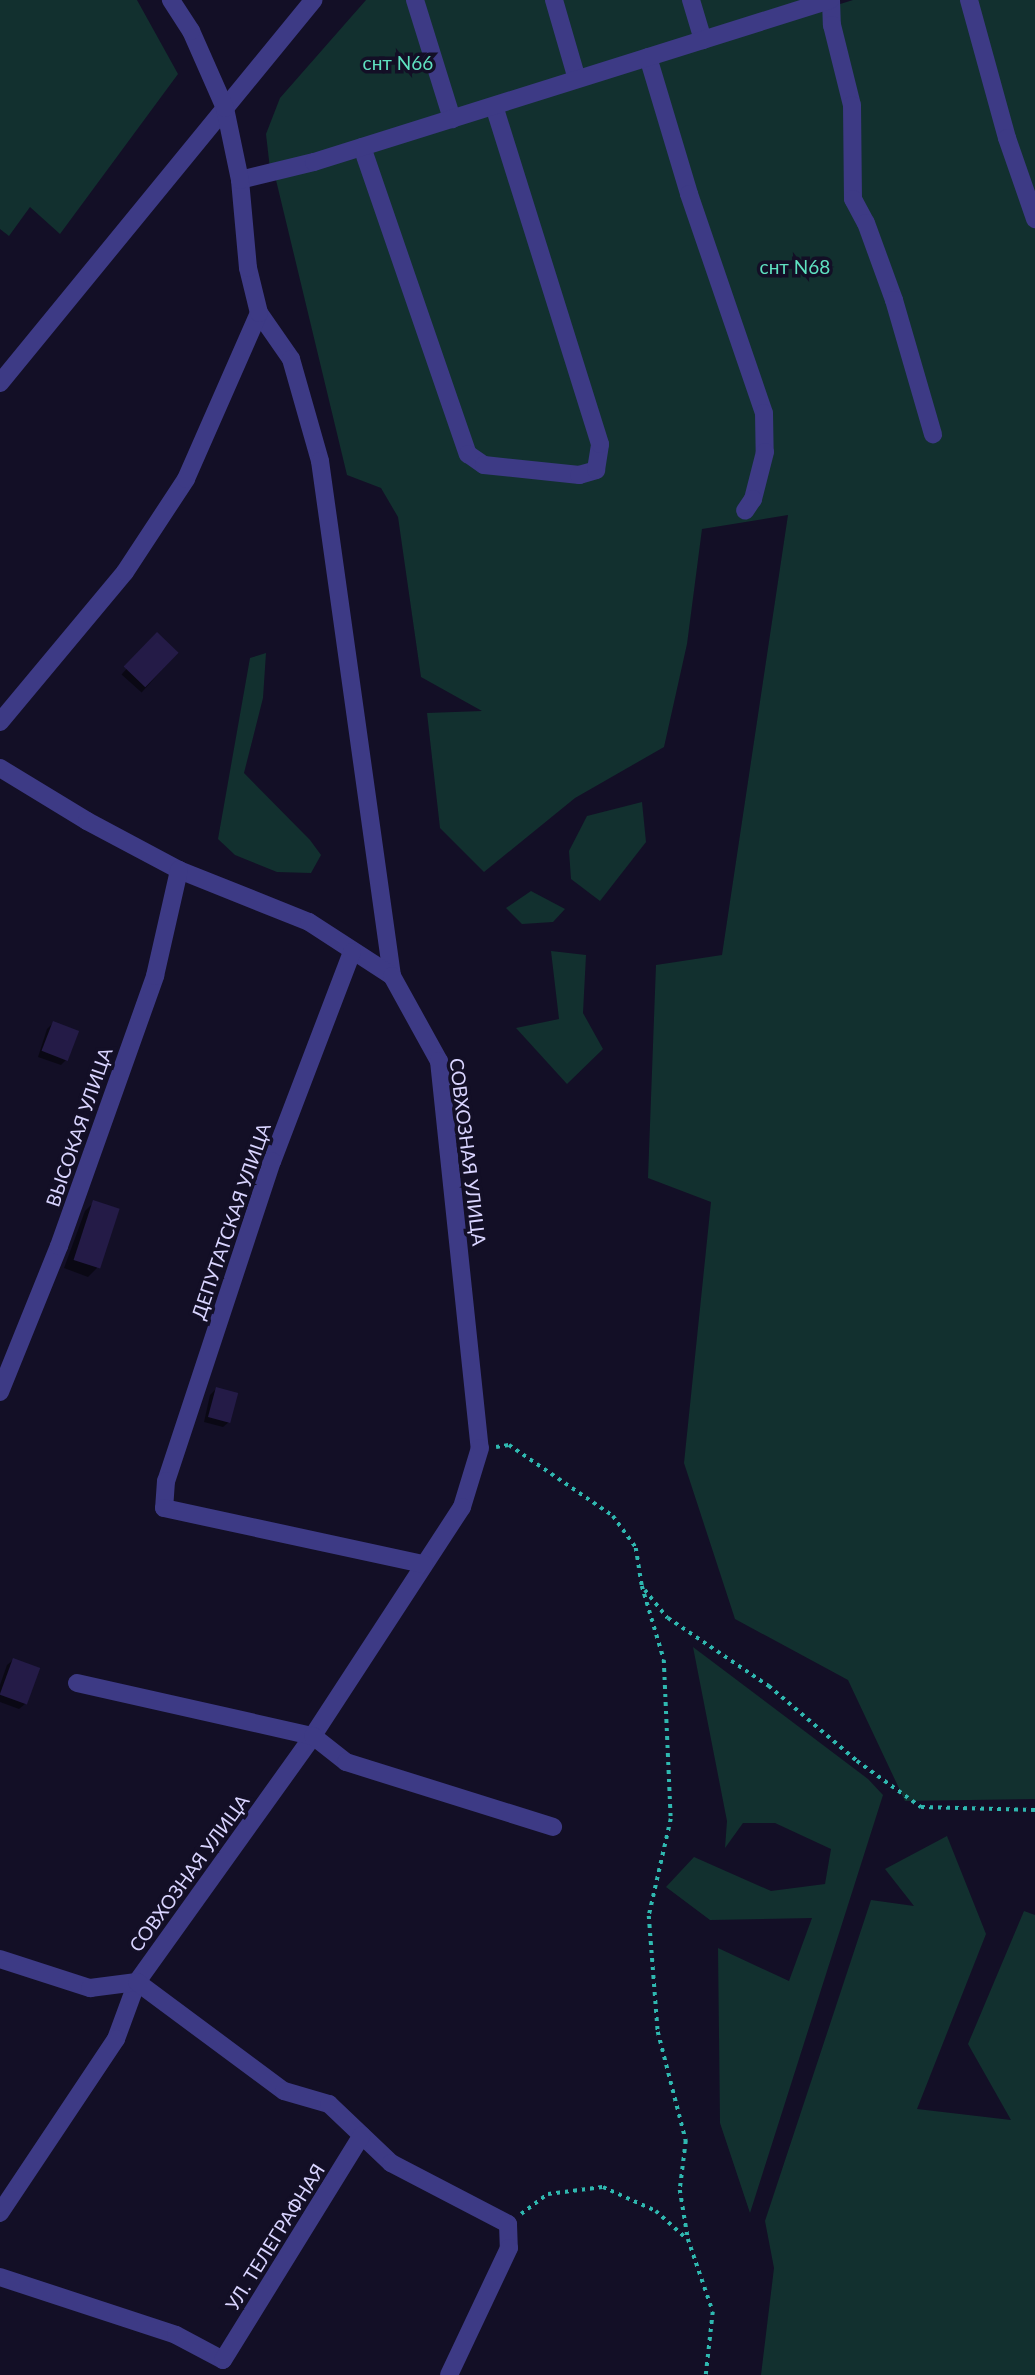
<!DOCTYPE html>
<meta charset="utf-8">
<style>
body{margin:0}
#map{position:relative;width:1035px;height:2375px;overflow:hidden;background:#130f26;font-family:Lato,sans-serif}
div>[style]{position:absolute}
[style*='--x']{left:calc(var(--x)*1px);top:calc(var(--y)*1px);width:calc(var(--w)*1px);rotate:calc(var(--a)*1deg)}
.green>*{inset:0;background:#12302f}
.shadow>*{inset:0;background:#0007;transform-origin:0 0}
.building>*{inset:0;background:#241b47;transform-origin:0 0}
.path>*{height:3.5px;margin-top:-1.75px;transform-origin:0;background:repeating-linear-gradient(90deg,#2fb8b0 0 3.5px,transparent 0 8.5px)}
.minor>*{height:18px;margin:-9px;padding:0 9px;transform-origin:9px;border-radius:9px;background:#3d3a85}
span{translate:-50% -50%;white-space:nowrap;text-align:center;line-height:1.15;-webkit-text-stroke:7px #130f26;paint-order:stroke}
.park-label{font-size:19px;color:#5fe0c0}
.street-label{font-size:19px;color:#d9d4ff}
</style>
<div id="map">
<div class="green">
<div style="clip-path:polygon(0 0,137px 0,178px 74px,60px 234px,30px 207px,9px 236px,0 229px)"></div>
<div style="clip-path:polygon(366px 0,812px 0,270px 169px,266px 134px,280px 98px)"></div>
<div style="clip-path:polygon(853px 0,1035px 0,1035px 1799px,905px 1801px,848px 1680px,735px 1619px,684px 1463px,711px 1202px,648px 1178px,656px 965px,722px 955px,788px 515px,702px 529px,687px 644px,664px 747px,575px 798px,484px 872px,440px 828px,427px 713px,482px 711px,421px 677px,398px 517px,381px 488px,347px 475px,276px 180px)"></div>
<div style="clip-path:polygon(266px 653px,263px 698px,244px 773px,310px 840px,321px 855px,311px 873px,277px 872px,235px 855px,218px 839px,250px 658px)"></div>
<div style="clip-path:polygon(642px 802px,646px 842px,600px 901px,571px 879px,569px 851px,587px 816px)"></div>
<div style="clip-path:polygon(531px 891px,565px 909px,553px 922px,522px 924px,506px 908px)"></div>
<div style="clip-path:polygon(551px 951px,586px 955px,583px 1013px,603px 1049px,567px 1084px,516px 1028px,559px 1019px)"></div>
<div style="clip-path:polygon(693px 1647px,868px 1779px,883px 1795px,750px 2213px,720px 2123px,718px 1948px,789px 1981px,812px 1918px,710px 1920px,666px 1887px,694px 1857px,771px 1891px,825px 1884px,831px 1849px,775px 1823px,743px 1823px,725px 1848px,727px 1821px)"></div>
<div style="clip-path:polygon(947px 1836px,986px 1934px,917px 2109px,1011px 2120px,968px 2044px,1024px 1911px,1035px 1915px,1035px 2375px,761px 2375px,774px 2268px,765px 2221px,871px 1900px,914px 1906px,885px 1869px)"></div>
</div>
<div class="shadow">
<div style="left:157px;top:635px;width:27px;height:53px;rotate:42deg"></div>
<div style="clip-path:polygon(53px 1023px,67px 1059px,61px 1065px,38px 1057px,47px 1029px)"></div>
<div style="clip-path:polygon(94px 1202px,97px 1268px,88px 1277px,64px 1268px,85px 1211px)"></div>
<div style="clip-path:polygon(216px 1389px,236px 1394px,229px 1422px,223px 1427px,204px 1422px,210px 1395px)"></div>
<div style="clip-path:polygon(13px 1660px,25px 1704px,19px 1709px,0 1702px,0 1685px,7px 1665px)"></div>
</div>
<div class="building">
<div style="left:157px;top:632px;width:30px;height:48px;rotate:44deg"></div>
<div style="left:53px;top:1021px;width:28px;height:32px;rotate:21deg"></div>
<div style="left:93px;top:1200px;width:28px;height:63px;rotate:18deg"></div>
<div style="left:216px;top:1387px;width:23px;height:31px;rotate:15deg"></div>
<div style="left:13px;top:1658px;width:29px;height:39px;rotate:20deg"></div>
</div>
<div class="path">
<div style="--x:496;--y:1447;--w:13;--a:-9"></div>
<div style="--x:509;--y:1445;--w:126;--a:34.3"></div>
<div style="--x:613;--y:1516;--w:39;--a:54"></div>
<div style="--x:636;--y:1548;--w:38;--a:81"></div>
<div style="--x:642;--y:1586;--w:77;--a:73.4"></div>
<div style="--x:664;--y:1660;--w:159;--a:87.5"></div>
<div style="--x:671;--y:1819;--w:99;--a:102.8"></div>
<div style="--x:649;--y:1916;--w:116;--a:85.6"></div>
<div style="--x:658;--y:2032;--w:113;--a:75.6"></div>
<div style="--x:686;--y:2141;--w:49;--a:97"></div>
<div style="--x:680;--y:2190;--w:50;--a:80.7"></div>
<div style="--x:688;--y:2239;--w:77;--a:71.1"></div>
<div style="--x:713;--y:2312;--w:63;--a:96.3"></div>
<div style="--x:645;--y:1590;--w:36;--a:51"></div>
<div style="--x:668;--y:1618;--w:122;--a:34"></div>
<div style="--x:769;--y:1686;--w:116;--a:40.4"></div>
<div style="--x:857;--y:1761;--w:79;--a:35.7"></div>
<div style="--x:921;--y:1807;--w:114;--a:1.5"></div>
<div style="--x:521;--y:2214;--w:34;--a:-37"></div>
<div style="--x:548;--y:2194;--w:55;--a:-7.3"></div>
<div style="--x:603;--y:2187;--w:58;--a:24.4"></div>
<div style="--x:656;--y:2211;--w:40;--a:42"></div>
</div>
<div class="minor">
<div style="--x:415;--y:0;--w:125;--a:72.7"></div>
<div style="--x:554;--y:0;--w:82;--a:73.8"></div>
<div style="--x:691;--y:0;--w:42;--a:73.3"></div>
<div style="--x:831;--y:0;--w:25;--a:88"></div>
<div style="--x:832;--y:25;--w:82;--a:76"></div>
<div style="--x:852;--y:105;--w:94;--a:89.4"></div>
<div style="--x:853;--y:199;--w:27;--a:62"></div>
<div style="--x:866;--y:223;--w:82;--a:70"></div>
<div style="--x:894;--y:300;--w:140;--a:73.8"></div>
<div style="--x:969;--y:0;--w:143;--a:74.6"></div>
<div style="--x:1007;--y:138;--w:86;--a:70.9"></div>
<div style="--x:648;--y:57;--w:143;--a:73.3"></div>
<div style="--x:689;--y:194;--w:231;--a:71.1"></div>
<div style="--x:764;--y:413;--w:39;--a:89"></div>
<div style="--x:765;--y:452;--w:49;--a:104.3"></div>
<div style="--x:753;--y:499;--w:14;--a:124"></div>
<div style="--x:362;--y:147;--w:325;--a:71"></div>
<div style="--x:468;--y:454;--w:19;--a:35"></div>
<div style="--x:484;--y:465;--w:96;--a:6"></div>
<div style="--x:579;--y:475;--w:18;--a:-16"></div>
<div style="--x:596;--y:470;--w:26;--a:-81"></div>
<div style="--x:600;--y:444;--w:354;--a:-107.4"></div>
<div style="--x:240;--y:180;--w:76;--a:-13.7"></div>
<div style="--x:314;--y:162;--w:541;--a:-17.43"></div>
<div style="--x:259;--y:313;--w:56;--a:55.2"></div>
<div style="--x:291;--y:359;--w:106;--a:74.1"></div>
<div style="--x:320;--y:461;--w:520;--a:82.04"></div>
<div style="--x:0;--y:383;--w:495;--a:-50.7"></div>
<div style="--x:0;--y:722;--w:195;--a:-50.2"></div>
<div style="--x:125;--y:572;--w:111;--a:-56.7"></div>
<div style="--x:186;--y:479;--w:181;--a:-66.3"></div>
<div style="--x:259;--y:313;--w:46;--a:-103.7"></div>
<div style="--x:248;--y:268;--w:88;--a:-95.2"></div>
<div style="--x:240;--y:180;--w:74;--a:-101.8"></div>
<div style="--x:225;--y:108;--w:84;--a:-113.8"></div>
<div style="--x:191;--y:31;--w:37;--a:-123"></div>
<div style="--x:0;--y:768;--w:102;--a:31.3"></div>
<div style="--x:87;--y:821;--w:104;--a:28"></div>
<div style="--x:179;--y:870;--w:140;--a:21.8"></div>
<div style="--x:309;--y:922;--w:99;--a:33"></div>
<div style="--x:392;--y:976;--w:97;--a:61.1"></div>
<div style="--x:439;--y:1061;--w:389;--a:84"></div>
<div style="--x:480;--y:1448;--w:62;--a:107"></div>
<div style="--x:462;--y:1507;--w:273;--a:123.1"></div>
<div style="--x:313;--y:1736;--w:302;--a:125.6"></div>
<div style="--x:137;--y:1982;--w:61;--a:110.2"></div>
<div style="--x:116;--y:2039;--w:209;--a:123.7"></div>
<div style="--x:352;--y:952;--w:224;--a:110.9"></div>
<div style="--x:272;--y:1161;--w:337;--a:108.3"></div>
<div style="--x:166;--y:1481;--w:27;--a:94"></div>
<div style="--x:164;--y:1508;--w:266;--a:12.2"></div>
<div style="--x:0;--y:1392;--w:157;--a:-68"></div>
<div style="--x:59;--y:1246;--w:287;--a:-70.4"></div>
<div style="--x:155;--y:976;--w:109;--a:-77.2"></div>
<div style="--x:77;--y:1683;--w:242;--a:12.7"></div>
<div style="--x:313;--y:1736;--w:42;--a:38.2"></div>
<div style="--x:346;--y:1762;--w:217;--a:17.4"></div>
<div style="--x:0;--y:1959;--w:95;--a:17.9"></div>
<div style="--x:90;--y:1988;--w:47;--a:-7.3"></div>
<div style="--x:137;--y:1982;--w:183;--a:36.6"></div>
<div style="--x:284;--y:2091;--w:47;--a:16.1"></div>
<div style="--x:329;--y:2104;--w:86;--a:43.6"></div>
<div style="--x:391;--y:2163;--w:132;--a:27.5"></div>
<div style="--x:508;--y:2224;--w:24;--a:88"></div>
<div style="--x:509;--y:2248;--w:140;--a:115.3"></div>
<div style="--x:0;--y:2277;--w:185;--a:18.2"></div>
<div style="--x:176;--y:2335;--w:53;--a:28"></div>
<div style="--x:223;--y:2360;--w:264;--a:-58.3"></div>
</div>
<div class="park-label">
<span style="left:398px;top:63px">снт N66</span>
<span style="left:795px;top:267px">снт N68</span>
</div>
<div class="street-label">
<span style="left:79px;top:1127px;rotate:-71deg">ВЫСОКАЯ УЛИЦА</span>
<span style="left:468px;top:1152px;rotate:83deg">СОВХОЗНАЯ УЛИЦА</span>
<span style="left:231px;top:1221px;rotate:-71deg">ДЕПУТАТСКАЯ УЛИЦА</span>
<span style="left:189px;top:1873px;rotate:-54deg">СОВХОЗНАЯ УЛИЦА</span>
<span style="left:275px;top:2237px;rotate:-58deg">УЛ. ТЕЛЕГРАФНАЯ</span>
</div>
</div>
